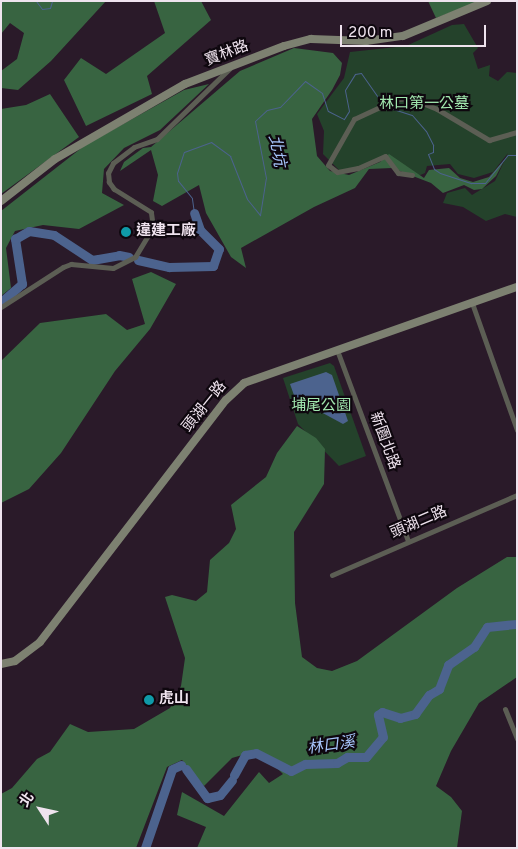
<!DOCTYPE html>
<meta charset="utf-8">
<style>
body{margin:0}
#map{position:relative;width:518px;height:849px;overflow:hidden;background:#2a1a29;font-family:Overpass,"Noto Sans TC",sans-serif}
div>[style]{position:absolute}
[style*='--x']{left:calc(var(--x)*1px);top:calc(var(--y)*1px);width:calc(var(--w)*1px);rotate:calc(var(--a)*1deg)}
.green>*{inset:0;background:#24422b}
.forest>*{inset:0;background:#386441}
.water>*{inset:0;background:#4c638e}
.stream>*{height:1px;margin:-0.5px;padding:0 0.5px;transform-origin:0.5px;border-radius:0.5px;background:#4c638e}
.river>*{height:9px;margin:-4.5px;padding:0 4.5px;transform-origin:4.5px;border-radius:4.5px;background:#4c638e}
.street>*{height:5px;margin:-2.5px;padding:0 2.5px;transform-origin:2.5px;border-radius:2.5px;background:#5c5e54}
.secondary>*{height:8px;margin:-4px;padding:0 4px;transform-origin:4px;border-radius:4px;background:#7d8171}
.dots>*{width:14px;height:14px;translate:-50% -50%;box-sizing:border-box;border:2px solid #0e070e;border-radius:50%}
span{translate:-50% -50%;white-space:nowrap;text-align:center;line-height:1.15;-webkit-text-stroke:4.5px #0e070e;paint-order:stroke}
.street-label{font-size:15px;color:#efe3ee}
.park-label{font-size:15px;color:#a1e6ae}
.poi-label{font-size:15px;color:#efe3ee;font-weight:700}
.left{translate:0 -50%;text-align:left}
.water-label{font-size:16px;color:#a6c4fa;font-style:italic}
.frame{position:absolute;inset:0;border:2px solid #efe3ee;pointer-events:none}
.north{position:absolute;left:15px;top:784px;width:50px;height:50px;-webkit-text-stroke:4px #0e070e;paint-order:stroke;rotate:305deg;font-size:14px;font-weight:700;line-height:20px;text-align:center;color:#efe3ee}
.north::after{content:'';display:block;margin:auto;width:18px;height:22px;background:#efe3ee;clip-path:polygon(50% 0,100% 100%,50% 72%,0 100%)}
.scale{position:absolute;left:340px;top:25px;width:146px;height:22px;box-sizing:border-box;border:2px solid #efe3ee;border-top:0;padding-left:6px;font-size:15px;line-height:18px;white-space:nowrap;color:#efe3ee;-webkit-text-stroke:4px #0e070e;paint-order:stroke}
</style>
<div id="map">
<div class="green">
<div style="clip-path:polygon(464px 24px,478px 48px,473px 53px,478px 69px,490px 65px,489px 76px,498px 81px,507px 72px,517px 73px,517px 217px,505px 214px,486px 221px,463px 207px,443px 203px,447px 193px,465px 188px,472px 195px,495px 181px,508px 153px,493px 172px,474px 178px,458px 174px,450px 164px,427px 166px,425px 173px,418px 176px,380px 157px,361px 166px,340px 171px,323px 154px,324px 131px,317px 114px,344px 78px,350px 52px,406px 46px,452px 25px)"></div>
<div style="clip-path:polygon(330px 363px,334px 366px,366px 456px,339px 466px,298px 424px,283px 378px)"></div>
</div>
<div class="forest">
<div style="clip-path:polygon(1px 1px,106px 1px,51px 61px,18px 90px,1px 88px,1px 71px,17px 59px,24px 33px,10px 23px,1px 34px)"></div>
<div style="clip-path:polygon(154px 1px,201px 1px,211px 20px,147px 76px,152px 94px,86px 126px,64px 80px,81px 58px,106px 74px,165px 33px)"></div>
<div style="clip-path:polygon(428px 1px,480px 1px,436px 18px)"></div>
<div style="clip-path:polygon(294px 48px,333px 53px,342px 63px,340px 75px,332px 90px,312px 119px,317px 156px,330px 171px,349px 175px,380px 162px,389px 154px,424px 178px,429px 170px,449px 168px,460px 178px,473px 182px,489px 177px,505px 159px,496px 176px,482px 189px,474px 190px,464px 185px,443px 193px,431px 183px,392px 168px,369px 169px,355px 188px,314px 207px,241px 248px,246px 268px,231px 257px,206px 213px,199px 185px,162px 206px,153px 201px,158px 175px,151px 150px,120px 171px,124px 162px,143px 148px,151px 147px,240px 71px)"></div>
<div style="clip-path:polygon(209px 84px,160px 130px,124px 148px,104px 169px,102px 193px,124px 205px,79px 229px,43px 225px,15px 231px,6px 248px,11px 288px,1px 296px,1px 211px,84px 146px,184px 90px)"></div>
<div style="clip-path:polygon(50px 94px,79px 137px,1px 194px,1px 109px,26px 105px)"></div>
<div style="clip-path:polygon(151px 272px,176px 284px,150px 329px,115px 371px,61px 453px,29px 489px,1px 503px,1px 361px,40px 323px,106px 314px,127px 330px,145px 324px,132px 279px)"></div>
<div style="clip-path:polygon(297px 426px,316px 438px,325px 449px,324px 484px,294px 532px,295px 603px,302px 657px,317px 668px,332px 671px,357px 661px,457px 588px,507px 557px,517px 557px,517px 677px,479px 703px,451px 751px,436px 786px,451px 797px,462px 811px,457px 848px,197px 848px,206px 827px,177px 815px,182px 792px,224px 816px,259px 772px,269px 783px,283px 774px,259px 750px,232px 758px,204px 786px,182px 760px,167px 767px,136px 848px,1px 848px,1px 794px,12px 788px,37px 759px,50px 752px,70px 724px,88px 732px,134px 729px,170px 708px,181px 686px,185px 658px,165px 597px,172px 595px,196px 601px,207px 592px,210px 560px,229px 543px,236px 529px,231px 505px,266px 477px,277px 453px)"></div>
</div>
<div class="water">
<div style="clip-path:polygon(326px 372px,332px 375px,348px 421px,343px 424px,295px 398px,290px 384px)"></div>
</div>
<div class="stream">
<div style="--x:36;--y:1;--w:10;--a:53"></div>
<div style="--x:42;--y:9;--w:8;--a:-7"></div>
<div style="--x:50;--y:8;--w:7;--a:-74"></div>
<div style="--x:1;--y:2;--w:1;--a:-45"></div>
<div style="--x:387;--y:107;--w:26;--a:18"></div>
<div style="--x:412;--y:115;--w:21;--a:49"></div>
<div style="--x:426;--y:131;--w:16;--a:63"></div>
<div style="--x:433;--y:145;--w:7;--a:90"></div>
<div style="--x:433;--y:152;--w:5;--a:158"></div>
<div style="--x:428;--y:154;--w:16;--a:68"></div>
<div style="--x:434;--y:169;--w:7;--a:34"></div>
<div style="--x:440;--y:173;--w:33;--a:18"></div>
<div style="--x:471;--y:183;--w:14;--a:0"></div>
<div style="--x:485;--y:183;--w:36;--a:-51"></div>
<div style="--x:508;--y:155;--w:9;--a:0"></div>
<div style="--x:194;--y:213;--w:15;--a:-98"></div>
<div style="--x:192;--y:198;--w:22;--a:-129"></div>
<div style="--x:178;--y:181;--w:8;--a:-97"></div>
<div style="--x:177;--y:173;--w:22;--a:-72"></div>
<div style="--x:184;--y:152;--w:29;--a:-20"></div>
<div style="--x:211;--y:142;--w:24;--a:36"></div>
<div style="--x:230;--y:156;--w:46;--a:68.4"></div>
<div style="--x:247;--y:199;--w:21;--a:51"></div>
<div style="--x:260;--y:215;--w:37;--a:-81"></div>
<div style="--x:266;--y:178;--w:58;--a:-100.9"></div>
<div style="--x:255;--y:121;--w:16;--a:-43"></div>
<div style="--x:267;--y:110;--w:13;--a:-13"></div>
<div style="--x:280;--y:107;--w:36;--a:-46"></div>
<div style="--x:305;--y:81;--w:21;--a:35"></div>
<div style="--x:322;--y:93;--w:19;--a:72"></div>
<div style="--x:328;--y:111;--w:18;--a:27"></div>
<div style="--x:344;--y:119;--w:9;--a:-58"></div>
<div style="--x:349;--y:111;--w:21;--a:-101"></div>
<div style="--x:345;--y:90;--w:19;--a:-58"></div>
<div style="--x:355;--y:74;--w:6;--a:-9"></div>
<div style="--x:361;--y:73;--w:37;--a:55"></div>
</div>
<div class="river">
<div style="--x:138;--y:260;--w:32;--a:13"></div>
<div style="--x:169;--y:267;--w:44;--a:-1.3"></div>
<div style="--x:213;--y:266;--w:18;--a:-71"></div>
<div style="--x:219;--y:249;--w:27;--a:-135"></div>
<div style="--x:200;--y:230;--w:18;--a:-109"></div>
<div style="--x:1;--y:302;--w:28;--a:-41"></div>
<div style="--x:22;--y:284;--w:46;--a:-98.8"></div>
<div style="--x:15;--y:239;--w:16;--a:-30"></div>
<div style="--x:29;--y:231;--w:25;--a:9"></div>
<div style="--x:54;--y:235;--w:45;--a:33.3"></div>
<div style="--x:92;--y:260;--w:27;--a:-10"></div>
<div style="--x:119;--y:255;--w:10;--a:11"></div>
<div style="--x:186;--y:769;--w:36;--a:54"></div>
<div style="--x:207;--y:798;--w:13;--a:-13"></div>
<div style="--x:220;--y:795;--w:19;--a:-51"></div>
<div style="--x:234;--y:775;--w:23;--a:-61"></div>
<div style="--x:245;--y:755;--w:11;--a:-10"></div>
<div style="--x:256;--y:753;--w:39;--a:27"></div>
<div style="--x:291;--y:771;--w:16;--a:-27"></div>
<div style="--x:305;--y:764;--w:32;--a:-2"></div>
<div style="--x:337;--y:763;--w:12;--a:-31"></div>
<div style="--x:347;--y:757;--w:19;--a:0"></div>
<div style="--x:366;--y:757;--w:26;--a:-50"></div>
<div style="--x:383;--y:737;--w:23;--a:-103"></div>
<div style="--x:378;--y:715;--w:5;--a:-37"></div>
<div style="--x:382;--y:712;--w:19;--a:18"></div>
<div style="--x:400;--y:718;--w:16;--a:-15"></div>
<div style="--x:415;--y:714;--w:24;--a:-54"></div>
<div style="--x:429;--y:695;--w:12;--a:-31"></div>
<div style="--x:439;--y:689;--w:26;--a:-69"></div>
<div style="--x:448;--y:665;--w:32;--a:-35"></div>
<div style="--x:474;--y:647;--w:24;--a:-57"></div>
<div style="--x:487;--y:627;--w:30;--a:-6"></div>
<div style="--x:145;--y:848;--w:83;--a:-71.1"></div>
<div style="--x:172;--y:769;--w:10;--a:-24"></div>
</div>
<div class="street">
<div style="--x:412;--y:175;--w:14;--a:-172"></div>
<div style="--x:398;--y:173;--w:21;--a:-127"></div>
<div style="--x:385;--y:156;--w:30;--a:156"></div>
<div style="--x:358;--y:168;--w:21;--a:169"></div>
<div style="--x:337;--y:172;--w:11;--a:-142"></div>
<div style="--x:328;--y:165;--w:53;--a:-60.5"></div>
<div style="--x:354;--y:119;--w:47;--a:-24.9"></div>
<div style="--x:397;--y:99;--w:13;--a:-4"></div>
<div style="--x:410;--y:98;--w:29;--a:22"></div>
<div style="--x:437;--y:109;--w:61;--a:30.8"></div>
<div style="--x:489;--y:140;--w:29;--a:-16"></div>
<div style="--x:472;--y:303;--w:135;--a:70.5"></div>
<div style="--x:1;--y:307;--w:74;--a:-32.8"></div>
<div style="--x:63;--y:267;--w:9;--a:-21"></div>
<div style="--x:71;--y:264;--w:42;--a:5.4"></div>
<div style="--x:113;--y:268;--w:25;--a:-27"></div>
<div style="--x:135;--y:257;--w:35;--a:-59"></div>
<div style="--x:153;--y:227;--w:15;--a:-98"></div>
<div style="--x:151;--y:212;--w:44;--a:-148.1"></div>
<div style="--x:114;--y:189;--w:9;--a:-126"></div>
<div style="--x:109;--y:182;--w:9;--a:-96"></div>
<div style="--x:108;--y:173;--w:11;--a:-63"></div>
<div style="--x:113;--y:163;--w:26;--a:-37"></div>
<div style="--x:134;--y:147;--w:24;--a:-19"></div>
<div style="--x:157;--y:139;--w:102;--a:-44.2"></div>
<div style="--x:337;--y:350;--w:204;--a:69.6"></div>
<div style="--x:332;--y:575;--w:202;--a:-23.4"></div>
<div style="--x:505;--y:709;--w:32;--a:68"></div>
</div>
<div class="secondary">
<div style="--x:1;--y:201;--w:68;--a:-37.9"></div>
<div style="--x:55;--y:159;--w:150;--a:-30"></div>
<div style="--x:185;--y:84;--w:106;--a:-21"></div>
<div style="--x:284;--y:46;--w:28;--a:-15"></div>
<div style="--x:311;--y:39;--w:55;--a:2.1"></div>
<div style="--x:366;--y:41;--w:37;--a:-8"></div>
<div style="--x:403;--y:36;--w:91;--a:-22.6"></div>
<div style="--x:1;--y:664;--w:14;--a:-12"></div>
<div style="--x:15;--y:661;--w:31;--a:-37"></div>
<div style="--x:40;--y:642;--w:305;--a:-52.5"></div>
<div style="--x:226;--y:400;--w:25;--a:-43"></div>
<div style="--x:244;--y:383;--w:289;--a:-19.4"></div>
</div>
<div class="dots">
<div style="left:126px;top:232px;background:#0f9aa8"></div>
<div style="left:149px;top:700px;background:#0f9aa8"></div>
</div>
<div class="street-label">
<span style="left:227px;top:54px;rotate:-21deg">寶林路</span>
<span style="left:205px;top:407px;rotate:-51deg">頭湖一路</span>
<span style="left:384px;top:441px;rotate:70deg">新園北路</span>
<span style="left:419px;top:523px;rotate:-23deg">頭湖二路</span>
</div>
<div class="park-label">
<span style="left:424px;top:105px">林口第一公墓</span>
<span style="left:321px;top:407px">埔尾公園</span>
</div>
<div class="poi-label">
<span class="left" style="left:136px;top:232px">違建工廠</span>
<span class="left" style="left:159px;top:700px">虎山</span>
</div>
<div class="water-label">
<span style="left:276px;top:151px;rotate:79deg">北坑</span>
<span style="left:331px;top:746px;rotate:-8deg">林口溪</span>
</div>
<div class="frame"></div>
<div class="north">北</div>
<div class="scale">200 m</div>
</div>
